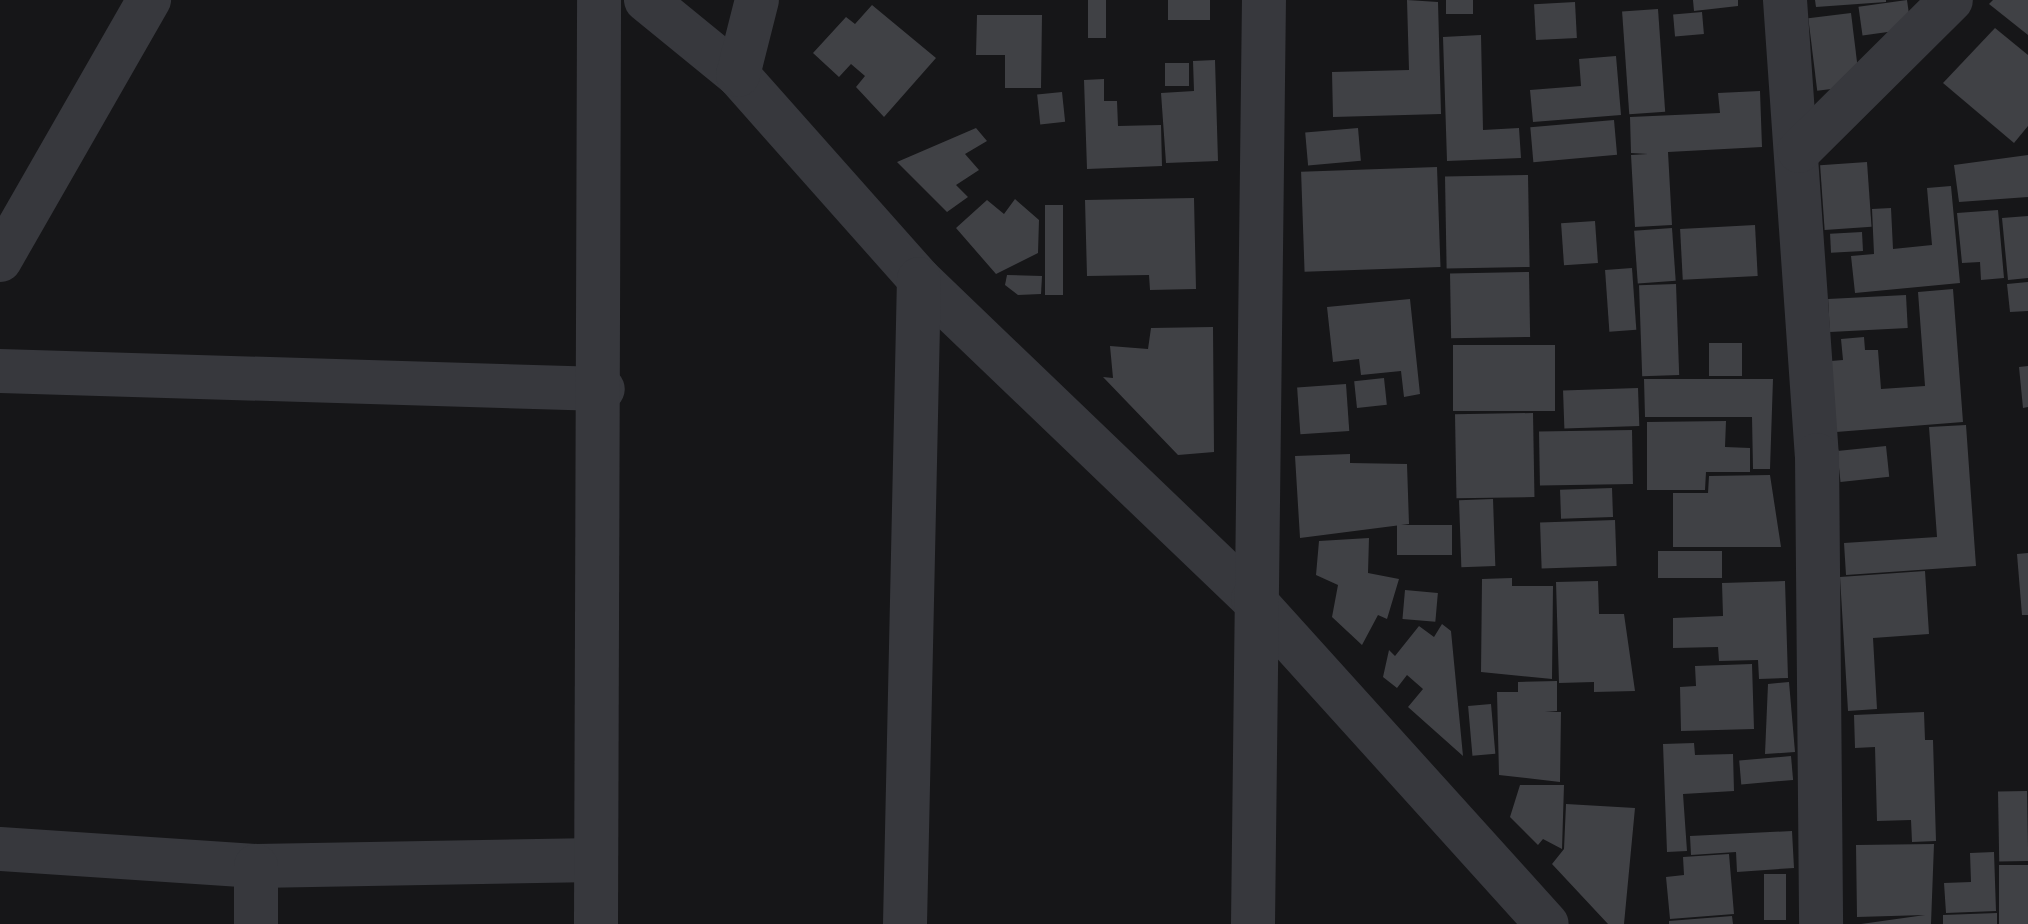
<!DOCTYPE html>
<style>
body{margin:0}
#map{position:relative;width:2028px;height:924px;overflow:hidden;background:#161618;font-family:"Fira Sans Condensed",sans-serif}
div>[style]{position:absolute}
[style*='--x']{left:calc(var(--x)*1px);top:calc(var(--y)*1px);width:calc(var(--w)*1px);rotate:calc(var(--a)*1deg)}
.building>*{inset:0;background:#404145;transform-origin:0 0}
.minor>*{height:44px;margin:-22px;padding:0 22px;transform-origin:22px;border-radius:22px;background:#37383d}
span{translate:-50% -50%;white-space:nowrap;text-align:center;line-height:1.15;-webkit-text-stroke:6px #111113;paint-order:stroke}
</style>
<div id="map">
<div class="building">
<div style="left:1088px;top:0;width:18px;height:38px"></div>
<div style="left:1168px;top:0;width:42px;height:20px"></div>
<div style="clip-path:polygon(1407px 0,1438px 2px,1441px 114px,1333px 117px,1332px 72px,1409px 70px)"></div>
<div style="left:1446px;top:0;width:27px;height:14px"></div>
<div style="clip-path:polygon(1693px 0,1738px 0,1738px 6px,1694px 11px)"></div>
<div style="clip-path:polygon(1815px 0,1886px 0,1886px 2px,1816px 7px)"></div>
<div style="left:1907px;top:0;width:29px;height:49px;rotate:82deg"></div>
<div style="clip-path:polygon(1993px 0,2028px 0,2028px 35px,1989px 4px)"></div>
<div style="left:1575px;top:2px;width:36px;height:41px;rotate:87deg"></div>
<div style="clip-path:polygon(872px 5px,936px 58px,884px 117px,856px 87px,865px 76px,851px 64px,839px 77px,813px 53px,846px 17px,855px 24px)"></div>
<div style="left:1658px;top:9px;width:103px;height:36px;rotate:86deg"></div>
<div style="left:1702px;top:12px;width:22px;height:29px;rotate:85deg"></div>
<div style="left:1851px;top:13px;width:73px;height:43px;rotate:83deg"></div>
<div style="clip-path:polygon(977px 15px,1042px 15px,1041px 88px,1005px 88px,1005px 55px,976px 55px)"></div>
<div style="clip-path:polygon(1995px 28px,2028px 55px,2028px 126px,2014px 143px,1943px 83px)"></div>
<div style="clip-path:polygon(1481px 35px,1483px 130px,1519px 128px,1521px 158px,1447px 161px,1443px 37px)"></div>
<div style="clip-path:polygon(1616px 56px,1621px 115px,1533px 122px,1530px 90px,1581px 86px,1579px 59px)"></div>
<div style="clip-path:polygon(1215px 60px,1218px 161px,1166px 163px,1161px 93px,1194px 91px,1193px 61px)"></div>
<div style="left:1165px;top:63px;width:24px;height:23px"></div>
<div style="clip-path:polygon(1104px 79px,1104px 101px,1117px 101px,1118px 126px,1161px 125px,1162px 166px,1087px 169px,1084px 80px)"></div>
<div style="clip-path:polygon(1760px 91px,1762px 147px,1668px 152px,1672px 225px,1635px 227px,1631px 155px,1648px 154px,1631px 153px,1630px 117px,1720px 113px,1718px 93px)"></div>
<div style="left:1062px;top:92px;width:30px;height:25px;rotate:84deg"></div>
<div style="left:1614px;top:120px;width:35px;height:84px;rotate:85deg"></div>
<div style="clip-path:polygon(976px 128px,987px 141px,965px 154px,979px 170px,956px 185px,968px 197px,947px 212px,897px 162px)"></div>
<div style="left:1358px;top:128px;width:33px;height:53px;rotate:85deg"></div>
<div style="clip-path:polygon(2028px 155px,2028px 197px,1959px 202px,1954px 165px)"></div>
<div style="left:1867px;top:162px;width:65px;height:47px;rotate:86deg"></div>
<div style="left:1437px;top:167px;width:100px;height:136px;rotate:88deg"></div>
<div style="left:1528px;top:175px;width:92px;height:83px;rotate:89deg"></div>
<div style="clip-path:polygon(1951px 186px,1960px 283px,1855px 293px,1851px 256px,1874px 254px,1872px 209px,1891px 208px,1893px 249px,1932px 245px,1927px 188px)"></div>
<div style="clip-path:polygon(1194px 198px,1196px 289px,1150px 290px,1149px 275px,1087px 276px,1085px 200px)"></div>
<div style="clip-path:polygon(1015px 199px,1039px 220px,1038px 253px,996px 274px,956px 228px,987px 200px,1004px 214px)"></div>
<div style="left:1045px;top:205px;width:18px;height:90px"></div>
<div style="clip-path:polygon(1998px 210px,2004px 278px,1981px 280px,1980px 262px,1962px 263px,1957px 213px)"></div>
<div style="clip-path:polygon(2028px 216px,2028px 278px,2008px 280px,2002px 218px)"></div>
<div style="left:1595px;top:221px;width:42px;height:34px;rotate:86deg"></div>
<div style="left:1755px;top:225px;width:51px;height:75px;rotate:87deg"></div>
<div style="left:1672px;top:228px;width:53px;height:38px;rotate:86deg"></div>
<div style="left:1862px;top:232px;width:19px;height:32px;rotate:87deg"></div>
<div style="left:1632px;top:268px;width:62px;height:27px;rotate:86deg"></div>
<div style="left:1529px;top:272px;width:65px;height:79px;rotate:89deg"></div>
<div style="clip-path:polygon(1007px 275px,1042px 276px,1041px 294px,1018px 295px,1005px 285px)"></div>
<div style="clip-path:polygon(2028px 282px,2028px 311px,2010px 312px,2007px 284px)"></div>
<div style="left:1676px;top:284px;width:91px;height:37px;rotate:88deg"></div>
<div style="clip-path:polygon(1953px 289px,1963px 422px,1836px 432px,1831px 361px,1843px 360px,1841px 339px,1864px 337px,1865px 350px,1878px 350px,1881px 389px,1925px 386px,1918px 292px)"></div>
<div style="left:1906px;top:295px;width:33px;height:78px;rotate:87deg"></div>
<div style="clip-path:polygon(1410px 299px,1420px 394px,1404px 397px,1401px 371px,1361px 375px,1359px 359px,1333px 362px,1327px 307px)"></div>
<div style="clip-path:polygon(1213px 327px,1214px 452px,1178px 455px,1103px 377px,1113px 378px,1110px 346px,1148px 349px,1151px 328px)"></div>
<div style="left:1709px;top:343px;width:33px;height:33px"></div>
<div style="left:1555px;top:345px;width:66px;height:102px;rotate:90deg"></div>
<div style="clip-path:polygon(2028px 366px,2028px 407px,2023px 408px,2019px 367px)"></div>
<div style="left:1384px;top:378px;width:27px;height:30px;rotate:84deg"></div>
<div style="clip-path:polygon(1644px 379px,1773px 379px,1770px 469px,1753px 469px,1752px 417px,1645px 417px)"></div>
<div style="left:1346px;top:384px;width:47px;height:49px;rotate:86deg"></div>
<div style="left:1638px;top:388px;width:38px;height:75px;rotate:88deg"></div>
<div style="left:1533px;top:413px;width:84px;height:78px;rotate:89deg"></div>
<div style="clip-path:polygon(1726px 421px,1725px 447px,1750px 448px,1750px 472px,1706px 472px,1705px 490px,1647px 490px,1647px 422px)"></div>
<div style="clip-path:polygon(1966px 425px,1976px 566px,1846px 575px,1844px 543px,1937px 537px,1929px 427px)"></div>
<div style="left:1632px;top:430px;width:54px;height:93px;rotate:89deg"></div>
<div style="left:1886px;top:446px;width:31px;height:49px;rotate:84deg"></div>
<div style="clip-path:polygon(1350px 454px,1350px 463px,1407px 464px,1409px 524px,1300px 538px,1295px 456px)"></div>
<div style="clip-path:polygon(1770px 475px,1781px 547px,1673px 547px,1673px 493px,1708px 493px,1709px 476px)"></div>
<div style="left:1612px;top:488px;width:29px;height:52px;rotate:88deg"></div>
<div style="left:1493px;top:499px;width:67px;height:34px;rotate:88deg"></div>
<div style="left:1615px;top:520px;width:46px;height:75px;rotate:88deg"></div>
<div style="left:1452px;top:525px;width:30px;height:55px;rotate:90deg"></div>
<div style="clip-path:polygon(1369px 538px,1368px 573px,1399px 579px,1387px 619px,1378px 615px,1362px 645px,1332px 617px,1338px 585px,1316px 575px,1319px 541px)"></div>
<div style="left:1658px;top:551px;width:64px;height:27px"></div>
<div style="clip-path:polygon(2028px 553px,2028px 615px,2022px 615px,2017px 554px)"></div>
<div style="clip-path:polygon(1925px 571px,1929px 634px,1873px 638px,1877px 709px,1848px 711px,1840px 577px)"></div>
<div style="clip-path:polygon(1512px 578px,1512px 586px,1553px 586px,1552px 679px,1481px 672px,1482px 579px)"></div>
<div style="clip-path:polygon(1598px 581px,1599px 614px,1624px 614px,1635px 691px,1594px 692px,1594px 682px,1559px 683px,1556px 582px)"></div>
<div style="clip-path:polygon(1785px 581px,1788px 678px,1759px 679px,1758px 660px,1719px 661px,1718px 647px,1673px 648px,1673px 618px,1723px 616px,1722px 583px)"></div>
<div style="left:1405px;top:590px;width:33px;height:29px;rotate:5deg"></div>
<div style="clip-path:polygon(1442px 624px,1451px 631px,1463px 756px,1408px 707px,1423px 689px,1407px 675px,1397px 688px,1383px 677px,1389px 650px,1395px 656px,1419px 626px,1434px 637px)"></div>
<div style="clip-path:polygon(1752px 664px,1754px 729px,1681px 731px,1680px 687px,1696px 686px,1695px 666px)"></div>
<div style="clip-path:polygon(1557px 681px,1557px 711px,1545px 712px,1561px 712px,1560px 782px,1499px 775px,1497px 692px,1518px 692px,1518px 682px)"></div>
<div style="clip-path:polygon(1789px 682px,1795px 752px,1765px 754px,1768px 684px)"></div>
<div style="left:1491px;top:704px;width:50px;height:23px;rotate:85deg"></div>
<div style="clip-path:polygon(1924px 712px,1925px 740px,1933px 740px,1936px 841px,1912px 842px,1911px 820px,1877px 821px,1875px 747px,1855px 748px,1854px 715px)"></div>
<div style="clip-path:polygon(1694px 743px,1695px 755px,1733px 754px,1734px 791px,1683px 794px,1687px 851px,1667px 852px,1663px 744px)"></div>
<div style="left:1791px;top:756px;width:24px;height:52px;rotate:85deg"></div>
<div style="clip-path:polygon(1520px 785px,1564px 785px,1562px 849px,1543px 839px,1538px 845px,1510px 817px)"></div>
<div style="left:2027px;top:791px;width:70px;height:29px;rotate:89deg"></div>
<div style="clip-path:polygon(1566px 804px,1635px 808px,1624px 924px,1608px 924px,1552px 864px,1564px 849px)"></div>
<div style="clip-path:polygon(1792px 831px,1794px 868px,1737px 872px,1736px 852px,1691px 855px,1690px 836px)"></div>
<div style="clip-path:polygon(1934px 844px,1931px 924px,1861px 924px,1925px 915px,1857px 917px,1856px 845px)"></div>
<div style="clip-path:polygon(1994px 852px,1996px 911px,1946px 913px,1944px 883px,1971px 882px,1970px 853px)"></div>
<div style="clip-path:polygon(1729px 854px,1734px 914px,1670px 919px,1666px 877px,1684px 875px,1683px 857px)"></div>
<div style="left:1999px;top:865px;width:29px;height:59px"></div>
<div style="left:1764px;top:874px;width:22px;height:46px"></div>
<div style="clip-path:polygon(1997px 913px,1997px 924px,1943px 924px,1943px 915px)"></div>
<div style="clip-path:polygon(1732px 916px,1733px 924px,1669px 924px,1669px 921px)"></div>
</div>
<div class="minor">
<div style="--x:646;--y:0;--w:119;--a:39.2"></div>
<div style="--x:738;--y:75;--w:273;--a:48.4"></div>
<div style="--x:919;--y:279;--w:463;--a:43.8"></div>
<div style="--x:1253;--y:599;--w:438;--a:47.9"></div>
<div style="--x:1785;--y:0;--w:456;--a:86"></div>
<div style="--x:1817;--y:455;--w:469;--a:89.5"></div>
<div style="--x:738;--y:75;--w:77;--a:-75.8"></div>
<div style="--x:1799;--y:151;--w:214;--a:-44.8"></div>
<div style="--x:0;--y:260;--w:300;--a:-60.2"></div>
<div style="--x:0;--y:371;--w:603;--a:1.71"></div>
<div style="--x:0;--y:849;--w:257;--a:3.8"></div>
<div style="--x:256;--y:866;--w:340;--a:-1"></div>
<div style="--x:256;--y:866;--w:58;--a:90"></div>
<div style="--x:596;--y:924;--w:924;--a:-89.81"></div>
<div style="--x:905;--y:924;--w:645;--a:-88.76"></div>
<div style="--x:1253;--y:924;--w:924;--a:-89.32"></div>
</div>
</div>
